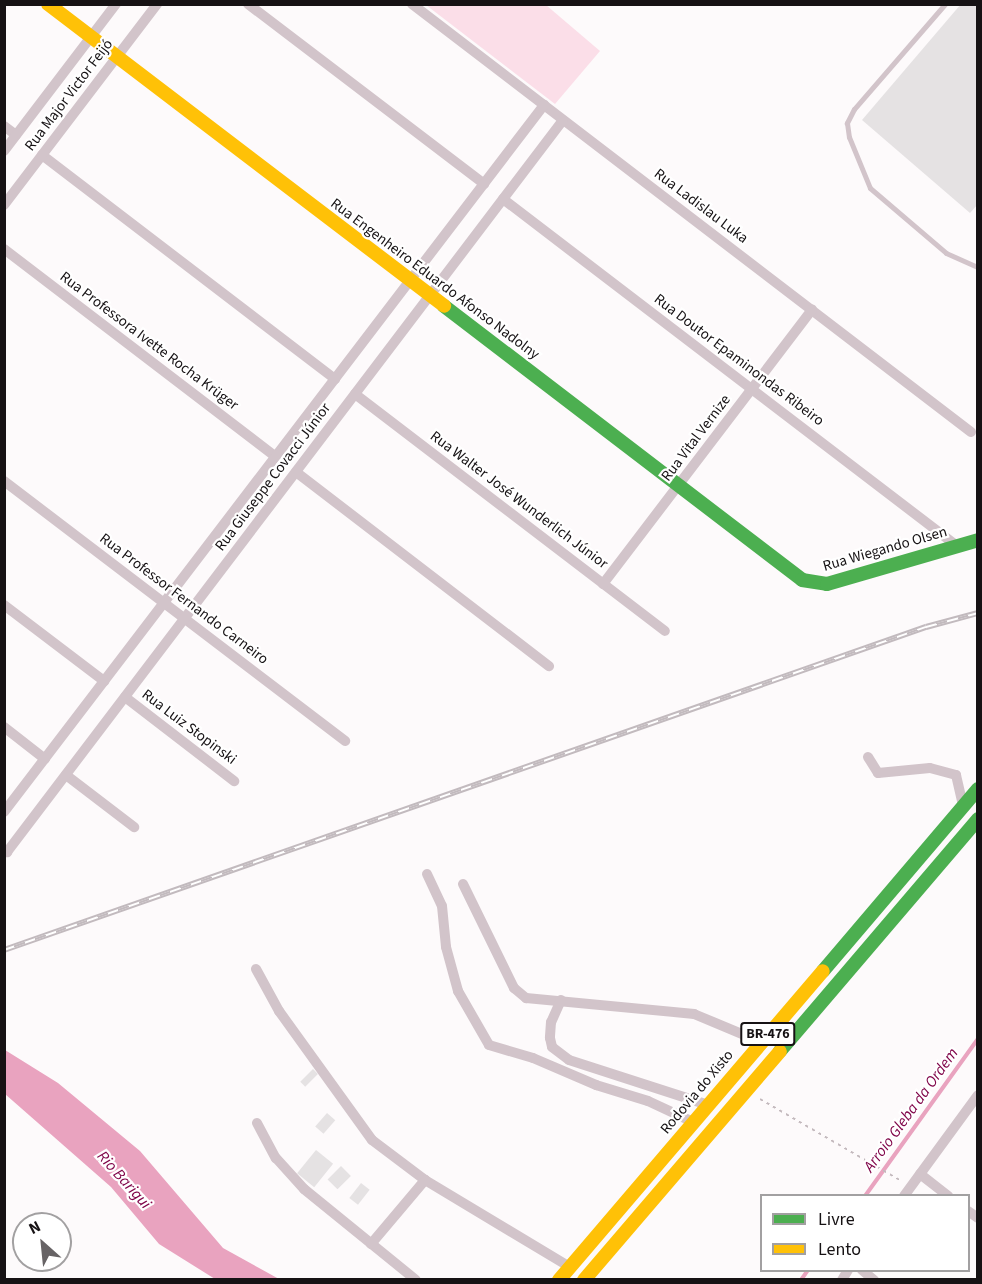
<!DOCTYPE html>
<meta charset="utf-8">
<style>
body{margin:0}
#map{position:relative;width:982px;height:1284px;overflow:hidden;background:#fdfafb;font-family:"Source Sans 3",sans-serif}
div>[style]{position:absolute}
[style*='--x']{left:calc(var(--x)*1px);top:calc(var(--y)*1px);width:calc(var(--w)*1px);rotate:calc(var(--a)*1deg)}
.green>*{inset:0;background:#fbdee8}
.water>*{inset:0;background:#e9a3bf}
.stream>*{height:4px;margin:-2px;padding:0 2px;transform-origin:2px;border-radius:2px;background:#e9a3bf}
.building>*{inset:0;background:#e5e2e3;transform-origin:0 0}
.path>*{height:2px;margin-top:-1px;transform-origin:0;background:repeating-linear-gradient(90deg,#c3b9bd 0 3px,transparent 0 7.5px)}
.lane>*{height:5px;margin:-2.5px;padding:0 2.5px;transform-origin:2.5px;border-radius:2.5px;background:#d2c4ca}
.street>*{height:10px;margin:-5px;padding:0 5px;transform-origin:5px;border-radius:5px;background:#d2c4ca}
.fast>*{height:14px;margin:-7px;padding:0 7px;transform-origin:7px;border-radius:7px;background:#4caf50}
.slow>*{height:14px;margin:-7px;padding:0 7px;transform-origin:7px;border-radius:7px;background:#ffc107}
.rail>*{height:6px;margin-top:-3px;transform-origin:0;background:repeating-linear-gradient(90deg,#fff 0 11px,#c2babe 0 22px);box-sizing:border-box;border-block:2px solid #c2babe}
span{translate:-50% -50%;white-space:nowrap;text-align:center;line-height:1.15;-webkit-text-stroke:4.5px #fff;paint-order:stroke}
.shield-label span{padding:2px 4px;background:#fff;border:2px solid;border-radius:4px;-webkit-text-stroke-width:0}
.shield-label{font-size:14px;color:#161214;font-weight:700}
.street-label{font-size:15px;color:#161214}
.water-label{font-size:16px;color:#80064a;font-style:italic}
.frame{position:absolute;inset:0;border:6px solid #161214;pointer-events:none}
.legend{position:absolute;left:760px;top:1194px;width:210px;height:78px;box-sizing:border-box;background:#fff;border:2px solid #a2a0a1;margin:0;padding:8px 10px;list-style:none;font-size:18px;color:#161214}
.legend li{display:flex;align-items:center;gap:12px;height:30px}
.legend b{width:30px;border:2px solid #a2a0a1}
.north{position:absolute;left:12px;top:1212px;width:60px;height:60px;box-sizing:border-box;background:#fff;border:2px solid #a2a0a1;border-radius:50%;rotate:333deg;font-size:16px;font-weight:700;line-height:24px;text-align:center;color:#161214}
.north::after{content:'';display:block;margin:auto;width:21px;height:27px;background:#676365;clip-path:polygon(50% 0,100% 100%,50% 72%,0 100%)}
</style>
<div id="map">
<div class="green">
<div style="clip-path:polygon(426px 5px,546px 5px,600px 51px,555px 104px)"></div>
</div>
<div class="water">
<div style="clip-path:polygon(5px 1050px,58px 1083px,140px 1151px,223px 1248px,279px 1279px,215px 1279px,159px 1244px,111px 1187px,5px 1094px)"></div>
</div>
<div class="stream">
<div style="--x:865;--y:1196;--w:193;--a:-54.3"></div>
<div style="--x:801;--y:1280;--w:12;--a:-55"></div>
</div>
<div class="building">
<div style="clip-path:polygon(961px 4px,978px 4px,978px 204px,970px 213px,862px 120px)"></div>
<div style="left:313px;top:1069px;width:7px;height:18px;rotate:45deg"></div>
<div style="left:327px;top:1113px;width:11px;height:18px;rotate:41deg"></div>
<div style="left:316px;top:1150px;width:22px;height:30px;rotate:39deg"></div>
<div style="left:341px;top:1166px;width:14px;height:19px;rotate:45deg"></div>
<div style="left:361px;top:1183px;width:11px;height:19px;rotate:38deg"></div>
</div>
<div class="path">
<div style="--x:760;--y:1099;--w:162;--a:30.1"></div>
</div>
<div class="lane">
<div style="--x:945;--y:4;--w:139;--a:130.9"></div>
<div style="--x:854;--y:109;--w:16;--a:117"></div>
<div style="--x:847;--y:123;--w:14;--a:82"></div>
<div style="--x:849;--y:137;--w:55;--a:67.6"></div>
<div style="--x:870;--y:188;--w:100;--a:40.5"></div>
<div style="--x:946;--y:253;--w:35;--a:24"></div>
</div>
<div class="street">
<div style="--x:248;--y:4;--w:297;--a:37.3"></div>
<div style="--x:412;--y:4;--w:704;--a:37.44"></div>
<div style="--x:4;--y:126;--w:15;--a:37"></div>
<div style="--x:4;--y:151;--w:185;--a:-52.7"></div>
<div style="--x:42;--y:155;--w:369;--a:37.4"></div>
<div style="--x:503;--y:199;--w:571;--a:37.39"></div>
<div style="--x:4;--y:205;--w:253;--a:-52.7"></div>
<div style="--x:4;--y:249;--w:342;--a:37.4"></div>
<div style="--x:355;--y:394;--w:390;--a:37.4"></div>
<div style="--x:296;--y:472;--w:319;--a:37.5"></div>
<div style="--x:4;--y:481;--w:429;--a:37.3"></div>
<div style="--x:603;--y:584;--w:345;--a:-52.7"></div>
<div style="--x:4;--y:605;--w:126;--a:37.2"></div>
<div style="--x:125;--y:697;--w:138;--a:37.6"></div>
<div style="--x:4;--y:727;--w:52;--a:38"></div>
<div style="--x:868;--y:757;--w:19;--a:58"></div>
<div style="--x:878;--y:773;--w:52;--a:-5.5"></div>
<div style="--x:930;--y:768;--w:27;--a:15"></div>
<div style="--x:956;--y:775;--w:32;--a:77"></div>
<div style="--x:66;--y:775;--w:86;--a:37.4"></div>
<div style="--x:4;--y:812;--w:890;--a:-52.63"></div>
<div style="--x:4;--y:850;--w:4;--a:34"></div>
<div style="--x:7;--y:852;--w:919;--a:-52.78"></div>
<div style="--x:427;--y:874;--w:35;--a:65"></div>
<div style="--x:442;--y:906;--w:41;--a:84.4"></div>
<div style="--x:446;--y:947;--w:46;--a:74.7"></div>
<div style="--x:458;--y:991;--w:62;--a:60.1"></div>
<div style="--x:489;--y:1045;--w:46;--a:16.5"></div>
<div style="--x:533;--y:1058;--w:69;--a:23.2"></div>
<div style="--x:596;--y:1085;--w:54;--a:17.1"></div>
<div style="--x:648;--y:1101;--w:50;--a:25"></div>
<div style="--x:463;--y:884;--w:116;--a:63.9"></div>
<div style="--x:514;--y:988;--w:16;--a:40"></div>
<div style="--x:526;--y:998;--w:169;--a:5.4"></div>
<div style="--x:694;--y:1014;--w:73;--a:22.7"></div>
<div style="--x:256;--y:969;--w:48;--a:61.3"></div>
<div style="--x:279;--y:1011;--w:159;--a:54.2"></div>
<div style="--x:372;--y:1140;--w:66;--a:37"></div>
<div style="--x:425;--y:1180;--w:169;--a:31"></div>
<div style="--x:561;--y:1000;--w:24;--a:114"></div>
<div style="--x:551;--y:1022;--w:16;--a:94"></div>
<div style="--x:550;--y:1038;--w:9;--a:77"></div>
<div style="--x:552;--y:1047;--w:21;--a:37"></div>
<div style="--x:569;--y:1060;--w:146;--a:17.9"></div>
<div style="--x:257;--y:1123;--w:40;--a:62"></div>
<div style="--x:276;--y:1158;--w:42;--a:47.9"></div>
<div style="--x:304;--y:1189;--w:144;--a:39.1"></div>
<div style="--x:920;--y:1174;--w:36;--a:38"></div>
<div style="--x:904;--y:1196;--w:125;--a:-53.8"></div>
<div style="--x:968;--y:1211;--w:12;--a:35"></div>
<div style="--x:371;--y:1244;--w:84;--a:-49.8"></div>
<div style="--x:862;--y:1270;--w:16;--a:40"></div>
<div style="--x:842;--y:1280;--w:12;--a:-59"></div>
</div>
<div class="fast">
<div style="--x:444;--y:306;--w:451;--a:37.4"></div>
<div style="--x:802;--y:580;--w:25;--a:9"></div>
<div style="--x:827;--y:584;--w:157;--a:-16.2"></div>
<div style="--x:823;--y:971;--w:239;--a:-49.6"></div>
<div style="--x:780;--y:1051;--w:305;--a:-49.5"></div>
</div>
<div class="slow">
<div style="--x:48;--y:4;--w:498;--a:37.3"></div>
<div style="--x:559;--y:1280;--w:406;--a:-49.5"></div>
<div style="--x:584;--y:1280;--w:301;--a:-49.4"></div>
</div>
<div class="rail">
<div style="--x:4;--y:950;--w:977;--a:-19.31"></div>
<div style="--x:926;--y:627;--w:54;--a:-15.1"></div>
</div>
<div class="shield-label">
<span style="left:768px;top:1034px">BR-476</span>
</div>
<div class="street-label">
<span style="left:69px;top:95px;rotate:-53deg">Rua Major Victor Feijó</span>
<span style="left:701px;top:206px;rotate:37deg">Rua Ladislau Luka</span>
<span style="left:435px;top:279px;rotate:37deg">Rua Engenheiro Eduardo Afonso Nadolny</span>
<span style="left:149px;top:341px;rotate:37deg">Rua Professora Ivette Rocha Krüger</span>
<span style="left:739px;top:360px;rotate:37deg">Rua Doutor Epaminondas Ribeiro</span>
<span style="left:696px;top:438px;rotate:-53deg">Rua Vital Vernize</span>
<span style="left:273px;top:477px;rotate:-53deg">Rua Giuseppe Covacci Júnior</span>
<span style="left:519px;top:500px;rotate:37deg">Rua Walter José Wunderlich Júnior</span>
<span style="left:885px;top:549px;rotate:-16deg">Rua Wiegando Olsen</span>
<span style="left:184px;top:599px;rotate:37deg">Rua Professor Fernando Carneiro</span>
<span style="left:189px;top:727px;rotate:37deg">Rua Luiz Stopinski</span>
<span style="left:697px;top:1092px;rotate:-50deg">Rodovia do Xisto</span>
</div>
<div class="water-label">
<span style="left:911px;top:1110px;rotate:-54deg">Arroio Gleba da Ordem</span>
<span style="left:124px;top:1180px;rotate:48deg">Rio Barigui</span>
</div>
<div class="frame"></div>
<ul class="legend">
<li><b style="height:8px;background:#4caf50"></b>Livre</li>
<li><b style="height:8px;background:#ffc107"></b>Lento</li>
</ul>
<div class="north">N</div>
</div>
